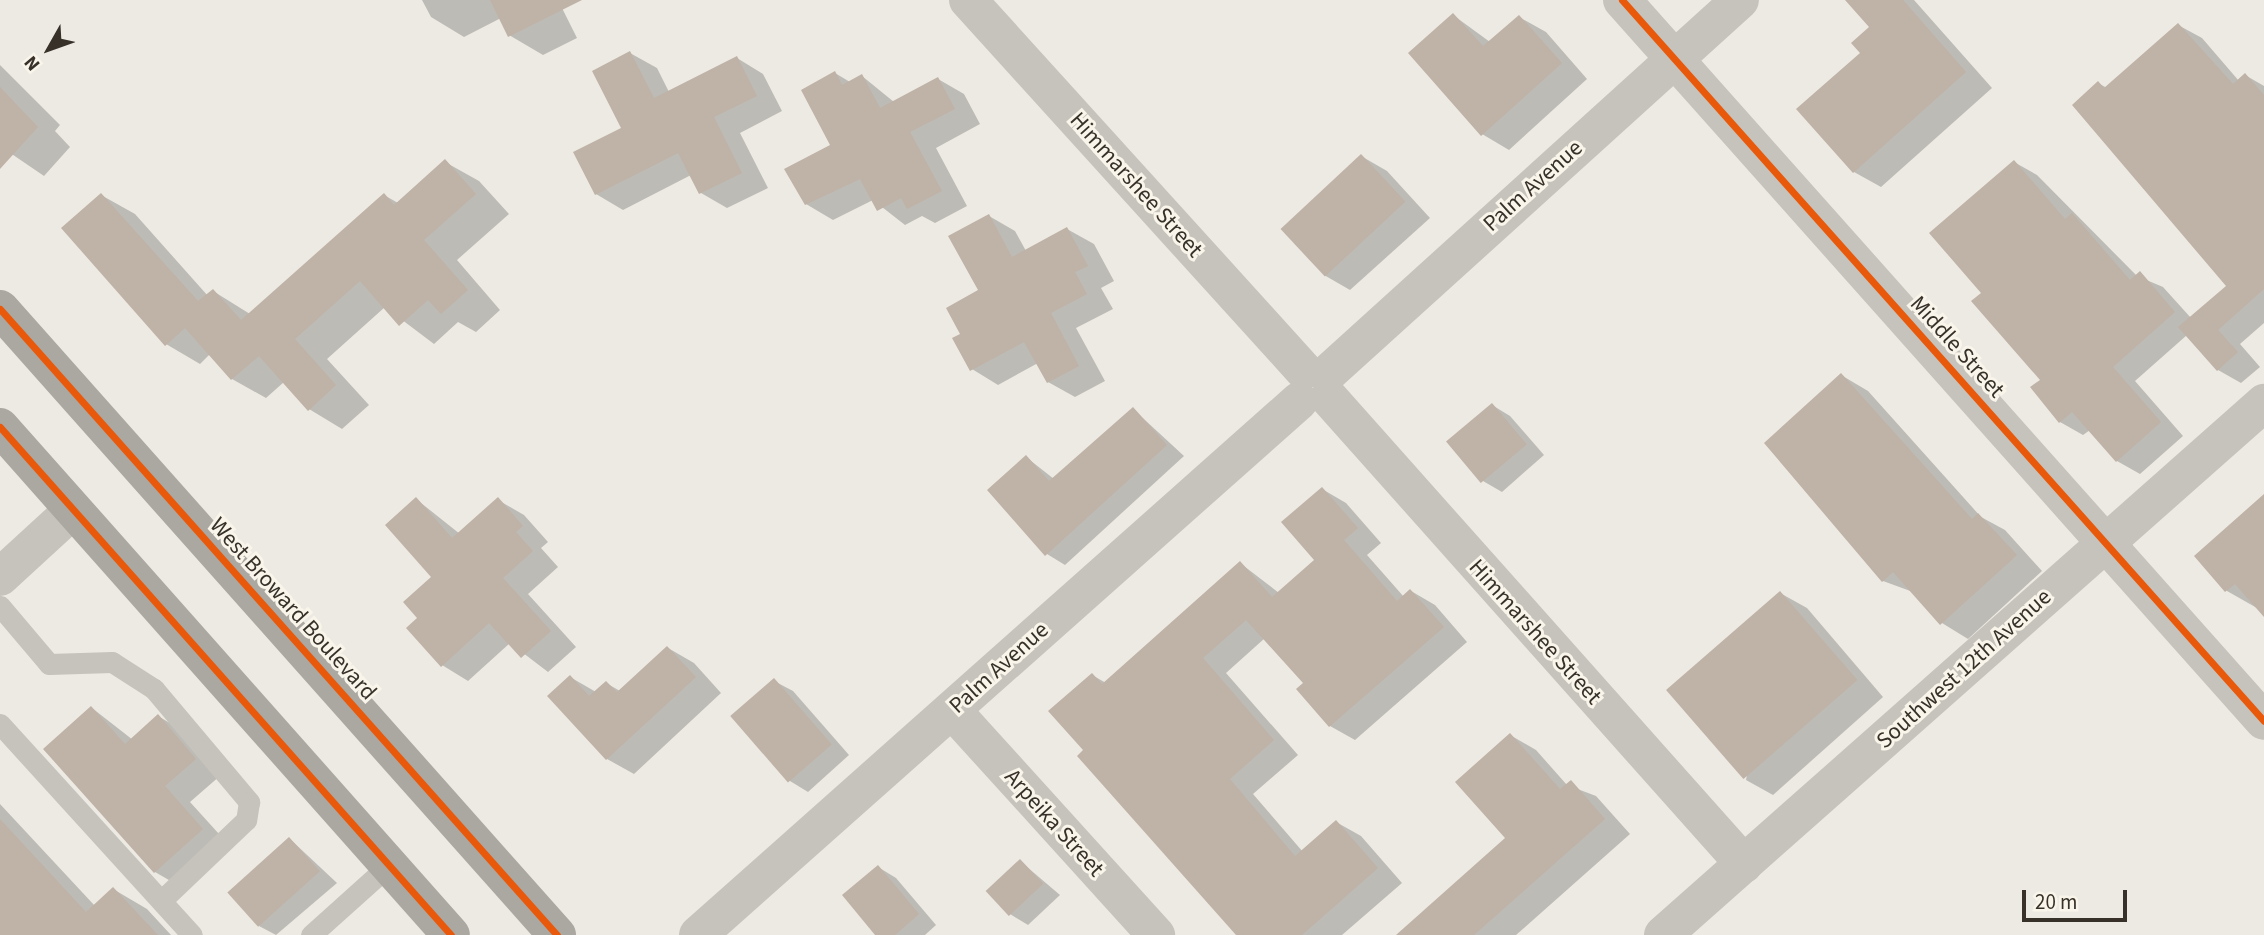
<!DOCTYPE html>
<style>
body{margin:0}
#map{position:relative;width:2264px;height:935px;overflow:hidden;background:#edeae3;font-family:"Source Sans 3",sans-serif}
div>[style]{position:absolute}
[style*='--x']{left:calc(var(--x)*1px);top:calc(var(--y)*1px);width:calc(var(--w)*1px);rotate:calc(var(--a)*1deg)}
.shadow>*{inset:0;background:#0003}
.building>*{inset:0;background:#bfb2a6;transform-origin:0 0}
.lane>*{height:21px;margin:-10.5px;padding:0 10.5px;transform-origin:10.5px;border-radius:10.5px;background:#c6c3bc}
.street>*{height:38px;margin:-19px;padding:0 19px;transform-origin:19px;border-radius:19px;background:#c6c3bc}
.primary>*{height:38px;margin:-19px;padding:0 19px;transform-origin:19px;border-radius:19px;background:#aba7a1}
.cycleway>*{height:7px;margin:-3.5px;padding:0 3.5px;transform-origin:3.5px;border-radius:3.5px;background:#e8590c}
span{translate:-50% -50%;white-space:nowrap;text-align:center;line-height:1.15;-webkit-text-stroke:6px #f9f5eb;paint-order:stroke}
.street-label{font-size:23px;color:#37312a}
.north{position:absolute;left:14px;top:14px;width:70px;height:70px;-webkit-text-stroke:5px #f9f5eb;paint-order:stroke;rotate:230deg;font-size:19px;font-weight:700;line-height:28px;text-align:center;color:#37312a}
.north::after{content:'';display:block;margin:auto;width:24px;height:32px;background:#37312a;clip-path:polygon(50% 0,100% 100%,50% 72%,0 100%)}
.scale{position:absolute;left:2022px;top:890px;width:105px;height:32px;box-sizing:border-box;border:4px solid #37312a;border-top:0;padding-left:9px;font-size:21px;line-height:24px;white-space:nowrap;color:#37312a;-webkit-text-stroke:5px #f9f5eb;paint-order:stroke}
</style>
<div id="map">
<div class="shadow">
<div style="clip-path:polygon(422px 0,558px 0,577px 38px,543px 55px,509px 35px,501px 18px,464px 37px,431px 17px)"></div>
<div style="clip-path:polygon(1855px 0,1914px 0,1992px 88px,1881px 187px,1854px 172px,1862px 53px,1872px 27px)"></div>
<div style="clip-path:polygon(1453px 15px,1490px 42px,1519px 17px,1546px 32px,1587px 79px,1509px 150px,1482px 134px)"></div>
<div style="clip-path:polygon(2178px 25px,2202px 38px,2239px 81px,2245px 75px,2264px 86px,2264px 323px,2240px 344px,2260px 367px,2241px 383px,2218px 370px,2187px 335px,2135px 381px,2183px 436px,2140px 474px,2117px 461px,2090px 430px,2083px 435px,2060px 422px,2042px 380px,1983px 293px,2014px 162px,2037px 175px,2137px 276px,2163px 287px,2191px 318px,2228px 286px,2098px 83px,2107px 88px)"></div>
<div style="clip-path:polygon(630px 53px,657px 68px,669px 92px,737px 58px,763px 74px,782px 111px,740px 133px,768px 188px,727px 208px,701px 193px,691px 175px,623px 210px,596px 194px,623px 129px)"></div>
<div style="clip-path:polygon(0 65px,60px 125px,55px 131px,70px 147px,44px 176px,0 146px)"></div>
<div style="clip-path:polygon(835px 73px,850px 82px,862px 76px,894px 102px,938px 79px,964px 94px,980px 124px,936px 148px,967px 206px,935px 223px,922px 216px,905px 225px,873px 200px,833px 220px,806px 204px,833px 146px)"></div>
<div style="clip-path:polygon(1361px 156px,1387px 171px,1430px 218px,1350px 290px,1324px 275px)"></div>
<div style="clip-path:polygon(445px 162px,479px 181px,509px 214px,457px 260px,500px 310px,476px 332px,458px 322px,434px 344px,385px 307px,327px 359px,369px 405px,342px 429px,309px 409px,284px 382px,266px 398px,232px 379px,210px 354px,200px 364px,166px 344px,101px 195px,135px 214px,208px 296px,213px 291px,250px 314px,384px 195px,398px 203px)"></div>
<div style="clip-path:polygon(989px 216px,1015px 231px,1026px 251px,1067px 229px,1094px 244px,1114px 281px,1101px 288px,1113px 309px,1076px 328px,1105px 381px,1075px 397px,1048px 382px,1038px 363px,998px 385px,972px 369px,963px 334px,980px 291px)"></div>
<div style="clip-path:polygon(1841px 375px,1868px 391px,1981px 517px,2005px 530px,2042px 571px,1968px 639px,1942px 623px,1913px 592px,1883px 581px)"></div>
<div style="clip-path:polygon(1492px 405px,1510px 416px,1544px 455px,1502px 492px,1483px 481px)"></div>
<div style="clip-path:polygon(1133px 409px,1184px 456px,1065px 565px,1047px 554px,1026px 457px,1054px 479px)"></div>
<div style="clip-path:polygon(1322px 489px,1346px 503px,1381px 543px,1367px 555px,1404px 597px,1411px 591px,1435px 605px,1467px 642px,1355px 740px,1330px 726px,1298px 689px,1305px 683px,1265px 638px,1226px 673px,1298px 755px,1253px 794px,1303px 852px,1336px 822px,1361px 836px,1402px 883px,1342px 935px,1237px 935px,1086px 751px,1092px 675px,1106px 683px,1240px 563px,1279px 593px,1317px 560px)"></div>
<div style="clip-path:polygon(2264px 497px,2264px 612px,2227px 591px,2196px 556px)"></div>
<div style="clip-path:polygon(416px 499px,460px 534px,498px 500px,524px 515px,548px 542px,541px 548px,558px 567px,528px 594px,576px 647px,548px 672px,510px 643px,468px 681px,442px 665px,419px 618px,433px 577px)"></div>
<div style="clip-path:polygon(1780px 593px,1807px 608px,1883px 697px,1773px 795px,1746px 780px)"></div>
<div style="clip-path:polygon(668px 648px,694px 663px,721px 693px,634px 774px,607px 759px,570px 677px,596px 692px,606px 683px,620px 691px)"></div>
<div style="clip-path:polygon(774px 681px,793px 691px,849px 755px,808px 792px,790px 781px)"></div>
<div style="clip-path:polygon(92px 708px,133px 740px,158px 716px,185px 732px,221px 775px,190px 802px,229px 845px,181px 887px,155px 872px)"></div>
<div style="clip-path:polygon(1510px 735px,1536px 750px,1567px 785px,1596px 796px,1630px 834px,1516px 935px,1398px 935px,1507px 838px)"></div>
<div style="clip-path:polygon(0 804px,95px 906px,113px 889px,147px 909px,171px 935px,0 935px)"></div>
<div style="clip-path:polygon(290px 839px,337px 883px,276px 935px,259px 926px)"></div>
<div style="clip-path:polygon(1020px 861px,1060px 895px,1028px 925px,1010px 914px)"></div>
<div style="clip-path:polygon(878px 867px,896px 878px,936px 925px,925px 935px,877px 935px)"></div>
</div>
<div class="building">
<div style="clip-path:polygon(490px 0,582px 0,508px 37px)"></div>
<div style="clip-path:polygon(1845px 0,1903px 0,1966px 72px,1853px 173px,1796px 109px,1860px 53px,1851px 43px,1869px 27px)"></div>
<div style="clip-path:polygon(1453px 13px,1483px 46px,1519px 15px,1562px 63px,1481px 136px,1408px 53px)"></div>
<div style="clip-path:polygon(2178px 23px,2233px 84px,2245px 73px,2264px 95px,2264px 289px,2218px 330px,2238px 352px,2217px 371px,2178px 327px,2226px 286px,2072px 105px,2098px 81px,2104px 88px)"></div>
<div style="clip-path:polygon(630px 51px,654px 98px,737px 56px,757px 96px,714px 117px,742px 173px,699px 194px,678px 153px,595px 195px,573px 152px,621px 128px,592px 71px)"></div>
<div style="clip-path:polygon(835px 71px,842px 85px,862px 74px,880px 108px,938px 77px,955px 109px,910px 132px,942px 191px,907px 209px,901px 198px,877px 211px,860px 179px,805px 205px,784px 169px,830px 145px,801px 90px)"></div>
<div style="clip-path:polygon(0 87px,38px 127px,0 169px)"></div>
<div style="left:1361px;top:154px;width:65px;height:110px;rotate:47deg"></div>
<div style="clip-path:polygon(445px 159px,476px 194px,424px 240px,468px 290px,441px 314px,428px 300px,399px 326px,360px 281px,295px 339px,336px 385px,308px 411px,259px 356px,231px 380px,185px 328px,165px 346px,61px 228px,101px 193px,198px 301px,213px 289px,241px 320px,384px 193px,394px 205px)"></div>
<div style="clip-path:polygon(2014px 160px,2065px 219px,2072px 213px,2130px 280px,2140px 271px,2175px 312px,2113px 367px,2161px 422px,2116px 462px,2072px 412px,2059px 423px,2030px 387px,2040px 380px,1971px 301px,1981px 293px,1929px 233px)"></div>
<div style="clip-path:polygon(989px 214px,1012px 257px,1067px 227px,1088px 266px,1075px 272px,1087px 294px,1051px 313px,1079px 366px,1047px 383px,1024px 342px,970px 371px,952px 338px,960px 334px,946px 308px,978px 290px,948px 236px)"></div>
<div style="clip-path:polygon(1841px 373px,1972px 519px,1978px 513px,2017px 555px,1940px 625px,1893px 572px,1882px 582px,1764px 443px)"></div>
<div style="left:1492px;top:403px;width:54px;height:60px;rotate:50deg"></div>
<div style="clip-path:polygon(1133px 407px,1167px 445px,1045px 556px,987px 490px,1026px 455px,1049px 481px)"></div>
<div style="clip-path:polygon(1322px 487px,1358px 528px,1344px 540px,1397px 601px,1410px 589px,1444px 627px,1329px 727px,1296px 689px,1303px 683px,1246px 620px,1203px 658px,1274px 740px,1230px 779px,1295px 856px,1336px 820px,1378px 868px,1302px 935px,1236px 935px,1077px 756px,1083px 750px,1048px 711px,1092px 673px,1102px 684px,1240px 561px,1272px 597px,1314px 560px,1281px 522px)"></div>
<div style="clip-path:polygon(2264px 494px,2264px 617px,2235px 584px,2225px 592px,2194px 556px)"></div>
<div style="clip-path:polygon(416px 497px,452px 538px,498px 497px,523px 526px,516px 532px,533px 551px,503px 578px,551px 631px,521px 658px,489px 623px,441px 667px,406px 628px,417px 618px,403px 602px,431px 577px,385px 525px)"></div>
<div style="left:1780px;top:591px;width:118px;height:151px;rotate:49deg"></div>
<div style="clip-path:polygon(667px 646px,696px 677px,606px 760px,547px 696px,570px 675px,589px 696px,606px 681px,617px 692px)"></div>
<div style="left:774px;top:678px;width:88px;height:58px;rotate:49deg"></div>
<div style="clip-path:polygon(91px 706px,125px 744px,158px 714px,196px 759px,165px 786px,203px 829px,154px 873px,43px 749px)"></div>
<div style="clip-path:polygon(1510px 733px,1560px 789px,1571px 780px,1605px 819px,1474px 935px,1396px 935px,1505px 838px,1455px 782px)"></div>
<div style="clip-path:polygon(0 819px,86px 912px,113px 887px,158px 935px,0 935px)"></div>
<div style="left:289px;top:837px;width:46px;height:83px;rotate:48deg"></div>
<div style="left:1020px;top:859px;width:34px;height:47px;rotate:47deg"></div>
<div style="clip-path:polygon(878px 865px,919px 914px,895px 935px,875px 935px,842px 895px)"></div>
</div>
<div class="lane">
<div style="--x:0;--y:606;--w:76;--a:49.8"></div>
<div style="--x:49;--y:664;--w:63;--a:-1.8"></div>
<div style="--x:112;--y:662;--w:50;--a:32.7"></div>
<div style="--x:154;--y:689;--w:148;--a:49.9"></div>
<div style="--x:249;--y:802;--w:18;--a:99"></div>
<div style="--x:246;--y:820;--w:117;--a:136.4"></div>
<div style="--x:0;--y:724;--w:285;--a:47.7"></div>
<div style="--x:311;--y:935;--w:105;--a:-41.9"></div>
</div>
<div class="street">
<div style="--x:968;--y:0;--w:500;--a:47.8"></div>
<div style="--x:1622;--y:0;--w:965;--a:48.32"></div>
<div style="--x:1327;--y:374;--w:557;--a:-42.16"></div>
<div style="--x:1329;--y:398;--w:624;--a:48.31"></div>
<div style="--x:0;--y:577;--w:99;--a:-42.5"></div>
<div style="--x:952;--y:710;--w:304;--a:47.8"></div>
<div style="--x:698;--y:935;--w:804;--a:-41.62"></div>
<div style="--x:1663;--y:935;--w:803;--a:-41.51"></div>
</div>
<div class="primary">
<div style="--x:0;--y:309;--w:838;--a:48.34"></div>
<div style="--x:0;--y:427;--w:679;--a:48.4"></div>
</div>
<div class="cycleway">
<div style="--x:1622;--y:0;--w:965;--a:48.32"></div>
<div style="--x:0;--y:309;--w:838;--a:48.34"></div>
<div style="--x:0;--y:427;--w:679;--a:48.4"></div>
</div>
<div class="street-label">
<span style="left:1136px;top:185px;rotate:48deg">Himmarshee Street</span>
<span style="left:1533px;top:186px;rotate:-42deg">Palm Avenue</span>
<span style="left:1957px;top:347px;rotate:48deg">Middle Street</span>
<span style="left:293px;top:609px;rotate:48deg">West Broward Boulevard</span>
<span style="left:1535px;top:632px;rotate:48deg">Himmarshee Street</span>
<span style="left:999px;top:668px;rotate:-42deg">Palm Avenue</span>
<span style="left:1964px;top:669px;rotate:-42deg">Southwest 12th Avenue</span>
<span style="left:1054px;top:823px;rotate:48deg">Arpeika Street</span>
</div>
<div class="north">N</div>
<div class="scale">20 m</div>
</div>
